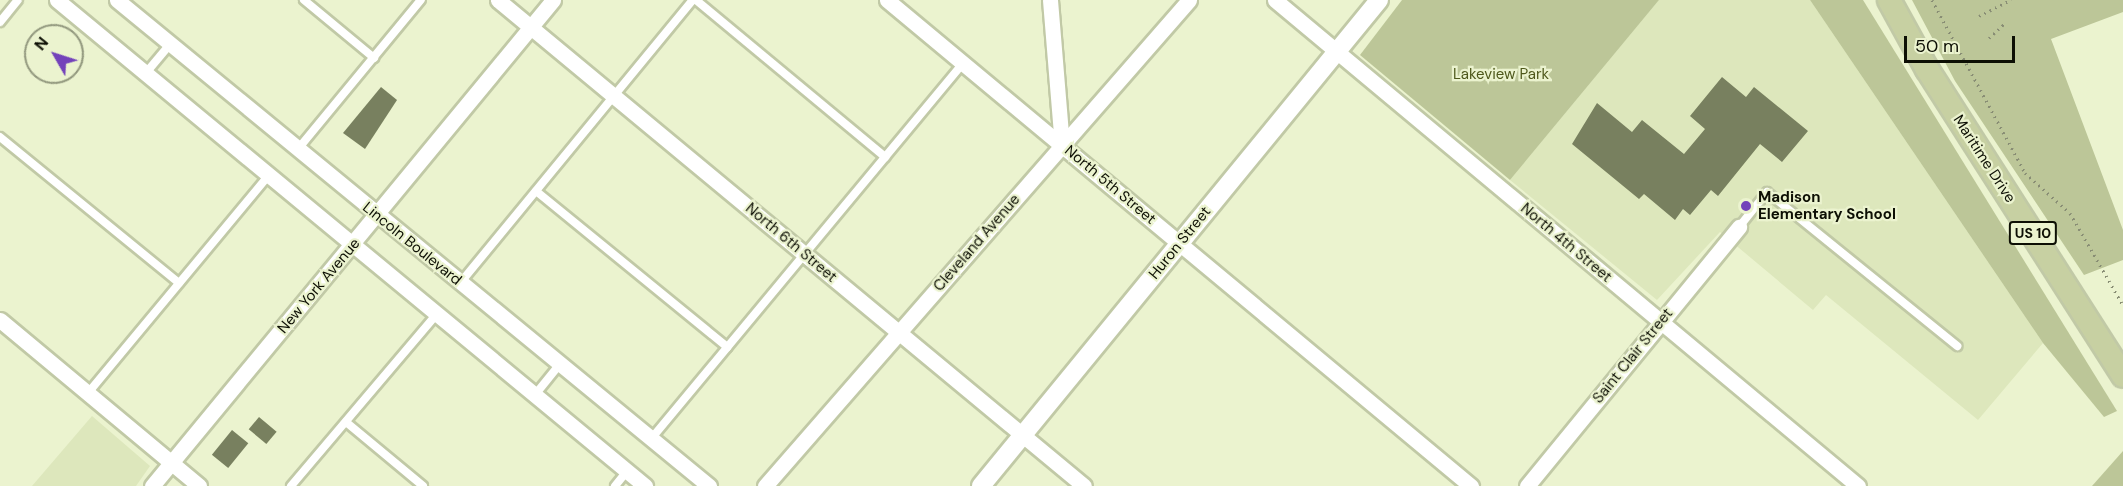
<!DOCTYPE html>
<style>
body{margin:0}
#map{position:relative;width:2123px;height:486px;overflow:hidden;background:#ebf3cf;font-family:"DM Sans",sans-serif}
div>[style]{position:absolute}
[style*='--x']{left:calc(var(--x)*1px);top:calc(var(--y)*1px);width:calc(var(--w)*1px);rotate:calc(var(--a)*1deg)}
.built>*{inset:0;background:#dde7bc}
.green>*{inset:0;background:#bcc698}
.building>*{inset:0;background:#78805f;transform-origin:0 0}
.path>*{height:3px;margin-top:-1.5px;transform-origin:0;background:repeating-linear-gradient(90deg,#888d74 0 1.5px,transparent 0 6px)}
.roads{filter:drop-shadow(2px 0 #c1c9a6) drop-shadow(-2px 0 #c1c9a6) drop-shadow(0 2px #c1c9a6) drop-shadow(0 -2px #c1c9a6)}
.service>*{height:8px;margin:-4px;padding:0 4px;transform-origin:4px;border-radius:4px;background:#fff}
.minor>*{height:15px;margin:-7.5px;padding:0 7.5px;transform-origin:7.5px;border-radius:7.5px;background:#fff}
.tertiary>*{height:18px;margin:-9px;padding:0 9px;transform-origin:9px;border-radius:9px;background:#fff}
.primary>*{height:22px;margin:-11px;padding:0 11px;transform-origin:11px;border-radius:11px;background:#c7d0a2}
.dots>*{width:16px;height:16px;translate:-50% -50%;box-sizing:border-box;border:3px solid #ebf3cf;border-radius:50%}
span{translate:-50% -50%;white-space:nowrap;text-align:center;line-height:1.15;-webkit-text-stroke:4.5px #ebf3cf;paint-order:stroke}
.shield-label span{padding:2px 4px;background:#ebf3cf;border:2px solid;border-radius:4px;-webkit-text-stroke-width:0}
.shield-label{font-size:14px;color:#0d0f04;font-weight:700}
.park-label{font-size:15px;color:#4e581b}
.street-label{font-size:15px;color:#0d0f04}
.poi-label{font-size:15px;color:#0d0f04;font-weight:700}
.left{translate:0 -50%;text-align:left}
.north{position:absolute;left:24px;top:24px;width:60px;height:60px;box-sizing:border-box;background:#ebf3cf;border:2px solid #92987e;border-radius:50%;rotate:309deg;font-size:16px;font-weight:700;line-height:24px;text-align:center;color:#0d0f04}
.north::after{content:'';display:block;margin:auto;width:21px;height:27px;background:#7342ba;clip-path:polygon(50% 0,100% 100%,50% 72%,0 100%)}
.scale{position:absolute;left:1904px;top:36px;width:111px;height:27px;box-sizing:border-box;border:3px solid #0d0f04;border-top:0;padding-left:8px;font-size:18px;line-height:21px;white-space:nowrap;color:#0d0f04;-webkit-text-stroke:4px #ebf3cf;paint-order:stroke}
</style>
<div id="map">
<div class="built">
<div style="clip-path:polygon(1659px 0,1810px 0,2043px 343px,1978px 420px,1826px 295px,1813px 310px,1720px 232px,1657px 300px,1510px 180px)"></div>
<div style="clip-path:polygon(92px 416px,150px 466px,136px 486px,32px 486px)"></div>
</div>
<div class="green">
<div style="clip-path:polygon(1402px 0,1659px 0,1510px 180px,1360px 55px)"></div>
<div style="clip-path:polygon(1810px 0,1863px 0,2117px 411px,2104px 417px,2043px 343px)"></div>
<div style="clip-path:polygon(1912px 0,2123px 0,2123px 12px,2051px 39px,2123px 230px,2123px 260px,2084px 275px,1955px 81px)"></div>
<div style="clip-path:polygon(2123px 451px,2123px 486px,2092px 486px)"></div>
</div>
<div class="building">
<div style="clip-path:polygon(1722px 77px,1746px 97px,1754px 87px,1808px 131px,1782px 162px,1760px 144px,1718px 196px,1711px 190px,1690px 215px,1683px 209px,1675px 220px,1644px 194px,1639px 199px,1572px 144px,1597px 103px,1632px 132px,1642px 120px,1684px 154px,1705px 129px,1690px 116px)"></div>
<div style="clip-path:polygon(381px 87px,397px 100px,365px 149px,343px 133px)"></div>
<div style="left:259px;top:417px;width:23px;height:16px;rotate:40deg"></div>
<div style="left:232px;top:430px;width:21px;height:32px;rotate:39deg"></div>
</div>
<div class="path">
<div style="--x:1932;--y:0;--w:196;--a:61.7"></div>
<div style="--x:2025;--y:173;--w:60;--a:41.6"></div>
<div style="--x:2070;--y:213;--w:106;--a:60.1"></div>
<div style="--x:1979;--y:16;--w:36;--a:-27"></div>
<div style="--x:1989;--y:38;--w:22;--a:-43"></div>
</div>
<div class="roads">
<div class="service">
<div style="--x:304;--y:0;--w:91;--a:39.6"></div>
<div style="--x:696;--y:0;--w:246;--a:39.7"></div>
<div style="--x:0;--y:22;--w:28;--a:-51"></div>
<div style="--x:145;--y:74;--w:39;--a:-50"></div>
<div style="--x:0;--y:137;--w:231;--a:39.2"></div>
<div style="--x:298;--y:149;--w:193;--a:-50.5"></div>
<div style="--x:536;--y:191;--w:247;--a:39.2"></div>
<div style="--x:1739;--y:227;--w:45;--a:-51.3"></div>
<div style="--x:1767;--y:192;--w:245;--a:39"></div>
<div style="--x:461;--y:282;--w:365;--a:-50.6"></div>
<div style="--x:88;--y:393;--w:282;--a:-50.3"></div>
<div style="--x:534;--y:396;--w:41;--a:-50.9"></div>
<div style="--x:346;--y:422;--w:100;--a:39.7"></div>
<div style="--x:651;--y:439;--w:489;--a:-50.3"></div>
<div style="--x:291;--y:486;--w:223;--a:-49.7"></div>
<div style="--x:615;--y:486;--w:19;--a:-51"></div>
</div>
<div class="minor">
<div style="--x:57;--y:0;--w:763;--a:39.57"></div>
<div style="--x:117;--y:0;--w:766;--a:39.38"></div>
<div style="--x:498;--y:0;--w:761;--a:39.67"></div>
<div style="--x:887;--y:0;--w:760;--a:39.77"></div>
<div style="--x:1050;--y:0;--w:146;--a:85.3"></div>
<div style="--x:1275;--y:0;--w:759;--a:39.82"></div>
<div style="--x:0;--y:320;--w:259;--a:39.8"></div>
<div style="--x:152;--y:486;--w:630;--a:-50.47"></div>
<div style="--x:765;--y:486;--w:645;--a:-48.9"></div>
<div style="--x:1527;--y:486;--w:335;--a:-50.7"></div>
</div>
<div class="tertiary">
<div style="--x:981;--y:486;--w:628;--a:-50.68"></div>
</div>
<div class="primary">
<div style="--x:1889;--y:0;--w:79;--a:61.2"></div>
<div style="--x:1927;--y:69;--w:364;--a:57.4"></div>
</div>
</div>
<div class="dots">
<div style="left:1746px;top:206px;background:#7342ba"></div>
</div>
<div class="shield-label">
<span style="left:2033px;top:233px">US 10</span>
</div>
<div class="park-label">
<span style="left:1501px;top:75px">Lakeview Park</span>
</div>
<div class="street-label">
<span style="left:1984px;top:159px;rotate:57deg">Maritime Drive</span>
<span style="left:1110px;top:185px;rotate:40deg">North 5th Street</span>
<span style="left:791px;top:243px;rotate:40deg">North 6th Street</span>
<span style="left:977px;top:243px;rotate:-49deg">Cleveland Avenue</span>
<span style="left:1180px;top:243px;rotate:-51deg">Huron Street</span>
<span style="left:1566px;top:243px;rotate:40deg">North 4th Street</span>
<span style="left:412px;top:244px;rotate:39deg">Lincoln Boulevard</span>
<span style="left:319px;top:286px;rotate:-50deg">New York Avenue</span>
<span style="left:1633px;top:356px;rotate:-51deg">Saint Clair Street</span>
</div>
<div class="poi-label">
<span class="left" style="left:1758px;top:206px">Madison<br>Elementary School</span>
</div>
<div class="north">N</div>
<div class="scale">50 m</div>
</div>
